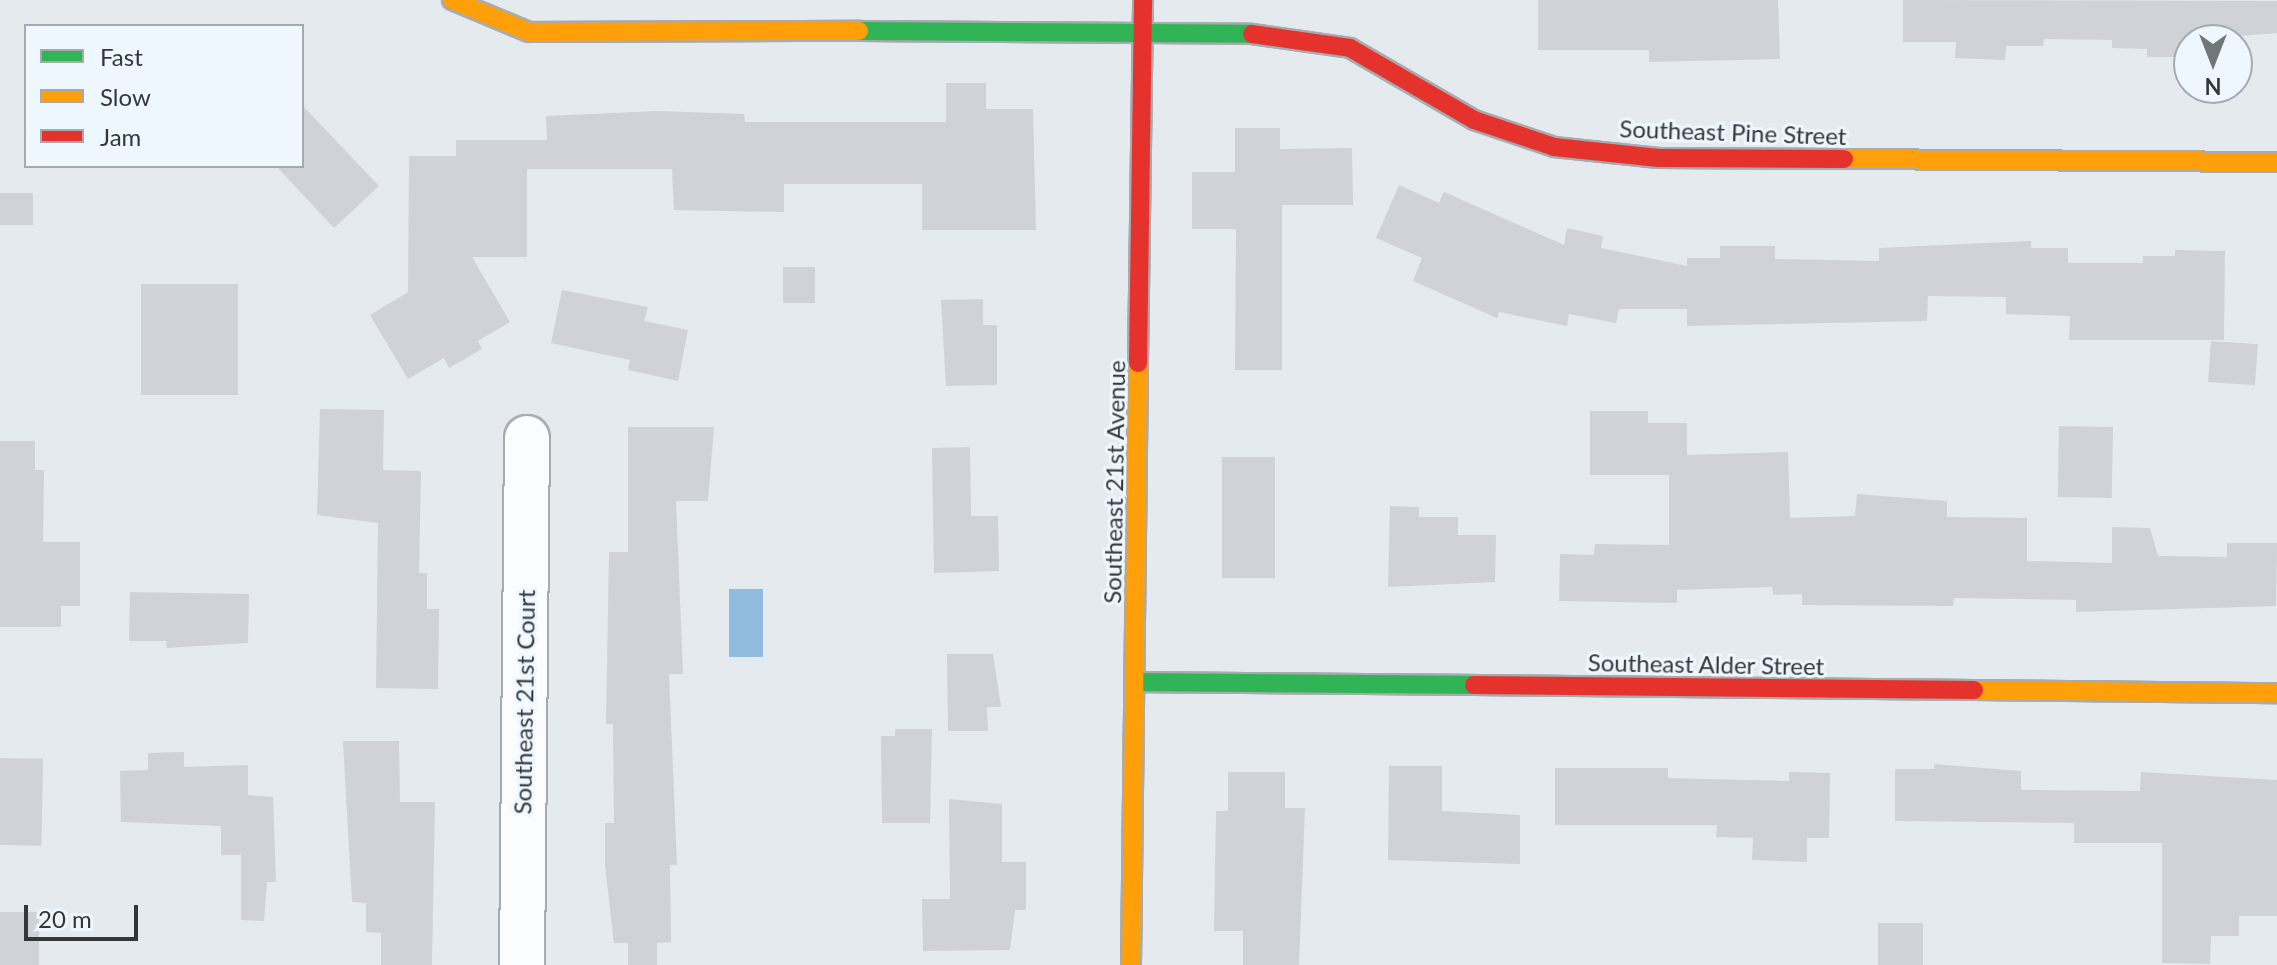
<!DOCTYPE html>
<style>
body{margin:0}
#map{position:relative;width:2277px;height:965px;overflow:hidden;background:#e5eaef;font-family:Lato,sans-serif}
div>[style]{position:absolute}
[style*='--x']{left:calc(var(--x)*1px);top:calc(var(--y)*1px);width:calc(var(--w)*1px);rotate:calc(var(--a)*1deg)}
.water>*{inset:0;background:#92bbe0;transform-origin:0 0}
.building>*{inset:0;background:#cfd3d7;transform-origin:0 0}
.roads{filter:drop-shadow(2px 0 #a7abaf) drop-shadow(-2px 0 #a7abaf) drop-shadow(0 2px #a7abaf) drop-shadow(0 -2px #a7abaf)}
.street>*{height:44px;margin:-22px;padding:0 22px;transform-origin:22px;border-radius:22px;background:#fbfcfd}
.fast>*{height:18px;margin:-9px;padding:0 9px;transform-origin:9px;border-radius:9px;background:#30b455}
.slow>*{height:18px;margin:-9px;padding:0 9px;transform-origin:9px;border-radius:9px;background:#ff9f0a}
.jam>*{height:18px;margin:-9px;padding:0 9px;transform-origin:9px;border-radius:9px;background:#e5322d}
span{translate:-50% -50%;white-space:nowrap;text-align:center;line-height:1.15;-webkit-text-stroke:6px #eff7fe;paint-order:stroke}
.street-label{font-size:24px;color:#33373a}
.legend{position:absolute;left:24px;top:24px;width:280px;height:144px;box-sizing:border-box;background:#eff7fe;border:2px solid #a4aab0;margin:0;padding:10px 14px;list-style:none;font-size:24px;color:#33373a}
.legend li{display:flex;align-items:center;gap:16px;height:40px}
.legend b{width:40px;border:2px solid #a4aab0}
.north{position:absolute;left:2173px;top:24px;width:80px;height:80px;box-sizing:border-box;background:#eff7fe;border:2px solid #a4aab0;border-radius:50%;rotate:180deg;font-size:22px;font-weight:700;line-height:32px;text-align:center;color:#33373a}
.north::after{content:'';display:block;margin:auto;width:28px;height:36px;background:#717679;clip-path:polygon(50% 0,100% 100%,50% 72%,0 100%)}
.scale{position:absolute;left:24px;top:905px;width:114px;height:36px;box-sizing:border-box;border:4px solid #33373a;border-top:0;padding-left:10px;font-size:24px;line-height:28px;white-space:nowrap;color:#33373a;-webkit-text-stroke:6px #eff7fe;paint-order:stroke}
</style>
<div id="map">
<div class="water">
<div style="left:729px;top:589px;width:34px;height:68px"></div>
</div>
<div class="building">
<div style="clip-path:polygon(1538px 0,1778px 0,1780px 59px,1649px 62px,1649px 50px,1538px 50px)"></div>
<div style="clip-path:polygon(1903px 0,2277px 1px,2277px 33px,2189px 40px,2189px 57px,2147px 57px,2147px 49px,2112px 48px,2112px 40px,2044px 39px,2043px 46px,2006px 46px,2005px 60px,1955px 58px,1956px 42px,1903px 42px)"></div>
<div style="clip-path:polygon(946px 83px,986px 83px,986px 109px,1033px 109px,1036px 230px,922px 230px,922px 184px,784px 184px,784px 212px,674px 210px,672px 169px,527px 169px,527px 257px,472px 257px,510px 322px,478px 341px,482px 349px,449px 368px,444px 358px,408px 379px,370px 315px,408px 292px,409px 156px,456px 156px,456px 140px,547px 140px,546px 116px,658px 111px,744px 114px,745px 122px,946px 122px)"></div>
<div style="clip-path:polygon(302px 105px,379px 186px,334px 228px,276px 166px,302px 166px)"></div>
<div style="clip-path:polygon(1235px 128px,1280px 128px,1280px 149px,1352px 148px,1353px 205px,1282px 205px,1282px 370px,1235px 370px,1236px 229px,1192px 229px,1192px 172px,1235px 172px)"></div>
<div style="clip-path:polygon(1399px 185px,1439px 203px,1444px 192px,1564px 245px,1567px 228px,1603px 236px,1601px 248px,1687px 266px,1687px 258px,1720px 258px,1720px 246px,1775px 246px,1775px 259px,1879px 261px,1879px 248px,2031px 241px,2031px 248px,2068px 248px,2068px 263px,2143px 263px,2143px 256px,2175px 256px,2175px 250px,2225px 251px,2224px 340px,2069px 340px,2070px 316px,2006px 314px,2006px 297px,1928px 296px,1927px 321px,1687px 326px,1687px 309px,1619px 309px,1616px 323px,1569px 314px,1567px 326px,1499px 312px,1497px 318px,1413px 281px,1422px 258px,1376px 238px)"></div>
<div style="left:0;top:193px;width:33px;height:32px"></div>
<div style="left:783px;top:267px;width:32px;height:36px"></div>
<div style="left:141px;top:284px;width:97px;height:111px"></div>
<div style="clip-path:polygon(562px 290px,648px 307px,644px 321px,688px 330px,678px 381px,628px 370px,630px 360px,551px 343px)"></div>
<div style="clip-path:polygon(983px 299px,983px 325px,997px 325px,997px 385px,946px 386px,941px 300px)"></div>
<div style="left:2211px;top:341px;width:47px;height:41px;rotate:4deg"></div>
<div style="clip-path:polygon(320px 409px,384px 410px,383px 470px,421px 471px,419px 573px,427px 573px,427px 609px,439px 609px,438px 689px,376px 688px,378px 523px,317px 515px)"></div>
<div style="clip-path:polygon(1590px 411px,1648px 411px,1648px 423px,1687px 423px,1687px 455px,1788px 452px,1790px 518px,1855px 516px,1857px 494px,1947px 501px,1947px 517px,2027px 518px,2027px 561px,2112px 563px,2112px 527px,2150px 528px,2158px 556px,2227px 557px,2227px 543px,2277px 543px,2276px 606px,2076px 612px,2076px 600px,1954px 598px,1953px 606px,1802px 605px,1802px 594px,1773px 595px,1772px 587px,1677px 590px,1677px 603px,1559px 601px,1560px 554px,1594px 555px,1595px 544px,1669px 545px,1669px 475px,1590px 475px)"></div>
<div style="left:2059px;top:426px;width:54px;height:71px;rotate:1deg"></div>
<div style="clip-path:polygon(628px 427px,714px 427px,708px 501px,676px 501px,683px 674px,669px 674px,677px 865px,670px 865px,671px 942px,657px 943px,657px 965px,628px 965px,628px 943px,614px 943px,605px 865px,605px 823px,614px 823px,613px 724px,606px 724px,609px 552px,628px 552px)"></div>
<div style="clip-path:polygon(0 441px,35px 441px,35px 470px,44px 470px,43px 542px,80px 542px,80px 606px,61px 606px,61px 627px,0 627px)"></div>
<div style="clip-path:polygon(970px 447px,971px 516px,998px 516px,999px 571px,934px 573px,932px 448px)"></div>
<div style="left:1222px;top:457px;width:53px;height:121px"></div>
<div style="clip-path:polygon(1390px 506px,1419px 507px,1419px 517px,1458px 517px,1458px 535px,1496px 535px,1495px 582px,1388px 587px)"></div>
<div style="clip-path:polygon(130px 592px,249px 594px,248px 643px,167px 648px,166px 641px,129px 641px)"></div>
<div style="clip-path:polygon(947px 654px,993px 654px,1001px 707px,987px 707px,988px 731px,948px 731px)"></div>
<div style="clip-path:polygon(895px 729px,932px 729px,930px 823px,882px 823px,881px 736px,895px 736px)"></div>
<div style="clip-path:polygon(343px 741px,399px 741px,400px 802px,435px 802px,432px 965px,381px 965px,381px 933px,366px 932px,366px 903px,352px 902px)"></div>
<div style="clip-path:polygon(184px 752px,184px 767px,248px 765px,248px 795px,273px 797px,276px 882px,267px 882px,264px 921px,241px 920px,241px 855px,221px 855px,221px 826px,121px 822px,120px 771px,148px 770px,148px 753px)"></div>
<div style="left:0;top:758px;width:43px;height:87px;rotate:1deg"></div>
<div style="clip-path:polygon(1934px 764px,2021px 771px,2021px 790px,2140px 791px,2141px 772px,2277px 780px,2277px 916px,2239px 916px,2239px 936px,2211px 936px,2210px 964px,2162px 963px,2162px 843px,2074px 843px,2074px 823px,1895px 821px,1895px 769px,1934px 769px)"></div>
<div style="clip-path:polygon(1389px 766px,1442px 766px,1442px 811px,1520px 815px,1520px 864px,1388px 860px)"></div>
<div style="clip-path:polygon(1555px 768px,1668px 768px,1668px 778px,1789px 781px,1789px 772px,1830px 773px,1829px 838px,1807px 838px,1807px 862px,1752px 860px,1753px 838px,1716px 837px,1717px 825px,1555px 825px)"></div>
<div style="clip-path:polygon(1228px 772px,1285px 772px,1285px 808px,1305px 808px,1299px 965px,1243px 965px,1243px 931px,1214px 931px,1216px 811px,1228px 811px)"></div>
<div style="clip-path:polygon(949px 799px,1002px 804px,1002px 862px,1026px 862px,1026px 910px,1015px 910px,1010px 950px,923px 951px,922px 899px,950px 899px)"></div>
<div style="left:0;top:912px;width:39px;height:53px"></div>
<div style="left:1878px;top:923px;width:45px;height:42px"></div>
</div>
<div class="roads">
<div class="street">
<div style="--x:522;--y:965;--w:527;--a:-89.46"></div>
</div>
<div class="fast">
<div style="--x:859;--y:31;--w:393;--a:0.4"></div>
<div style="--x:1135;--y:682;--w:339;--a:0.5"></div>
</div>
<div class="slow">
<div style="--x:452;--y:0;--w:83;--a:22.6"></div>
<div style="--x:529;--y:32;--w:330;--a:-0.2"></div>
<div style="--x:1844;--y:159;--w:433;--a:0.4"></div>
<div style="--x:1974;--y:690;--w:303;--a:0.6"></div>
<div style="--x:1131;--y:965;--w:602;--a:-89.33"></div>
</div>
<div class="jam">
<div style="--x:1252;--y:34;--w:99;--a:8.1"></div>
<div style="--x:1350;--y:48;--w:143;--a:30.1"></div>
<div style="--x:1474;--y:120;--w:84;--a:18.6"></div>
<div style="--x:1554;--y:147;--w:105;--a:6"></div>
<div style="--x:1658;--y:158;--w:186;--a:0.3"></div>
<div style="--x:1138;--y:363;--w:363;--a:-89.2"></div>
<div style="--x:1474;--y:685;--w:500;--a:0.57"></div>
</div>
</div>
<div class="street-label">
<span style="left:1733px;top:132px;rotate:2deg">Southeast Pine Street</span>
<span style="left:1114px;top:482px;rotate:-89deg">Southeast 21st Avenue</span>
<span style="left:1706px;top:664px;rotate:1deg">Southeast Alder Street</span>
<span style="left:524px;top:702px;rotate:-89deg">Southeast 21st Court</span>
</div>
<ul class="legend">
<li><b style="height:10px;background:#30b455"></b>Fast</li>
<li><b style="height:10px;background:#ff9f0a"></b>Slow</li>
<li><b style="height:10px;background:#e5322d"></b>Jam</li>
</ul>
<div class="north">N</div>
<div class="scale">20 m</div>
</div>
